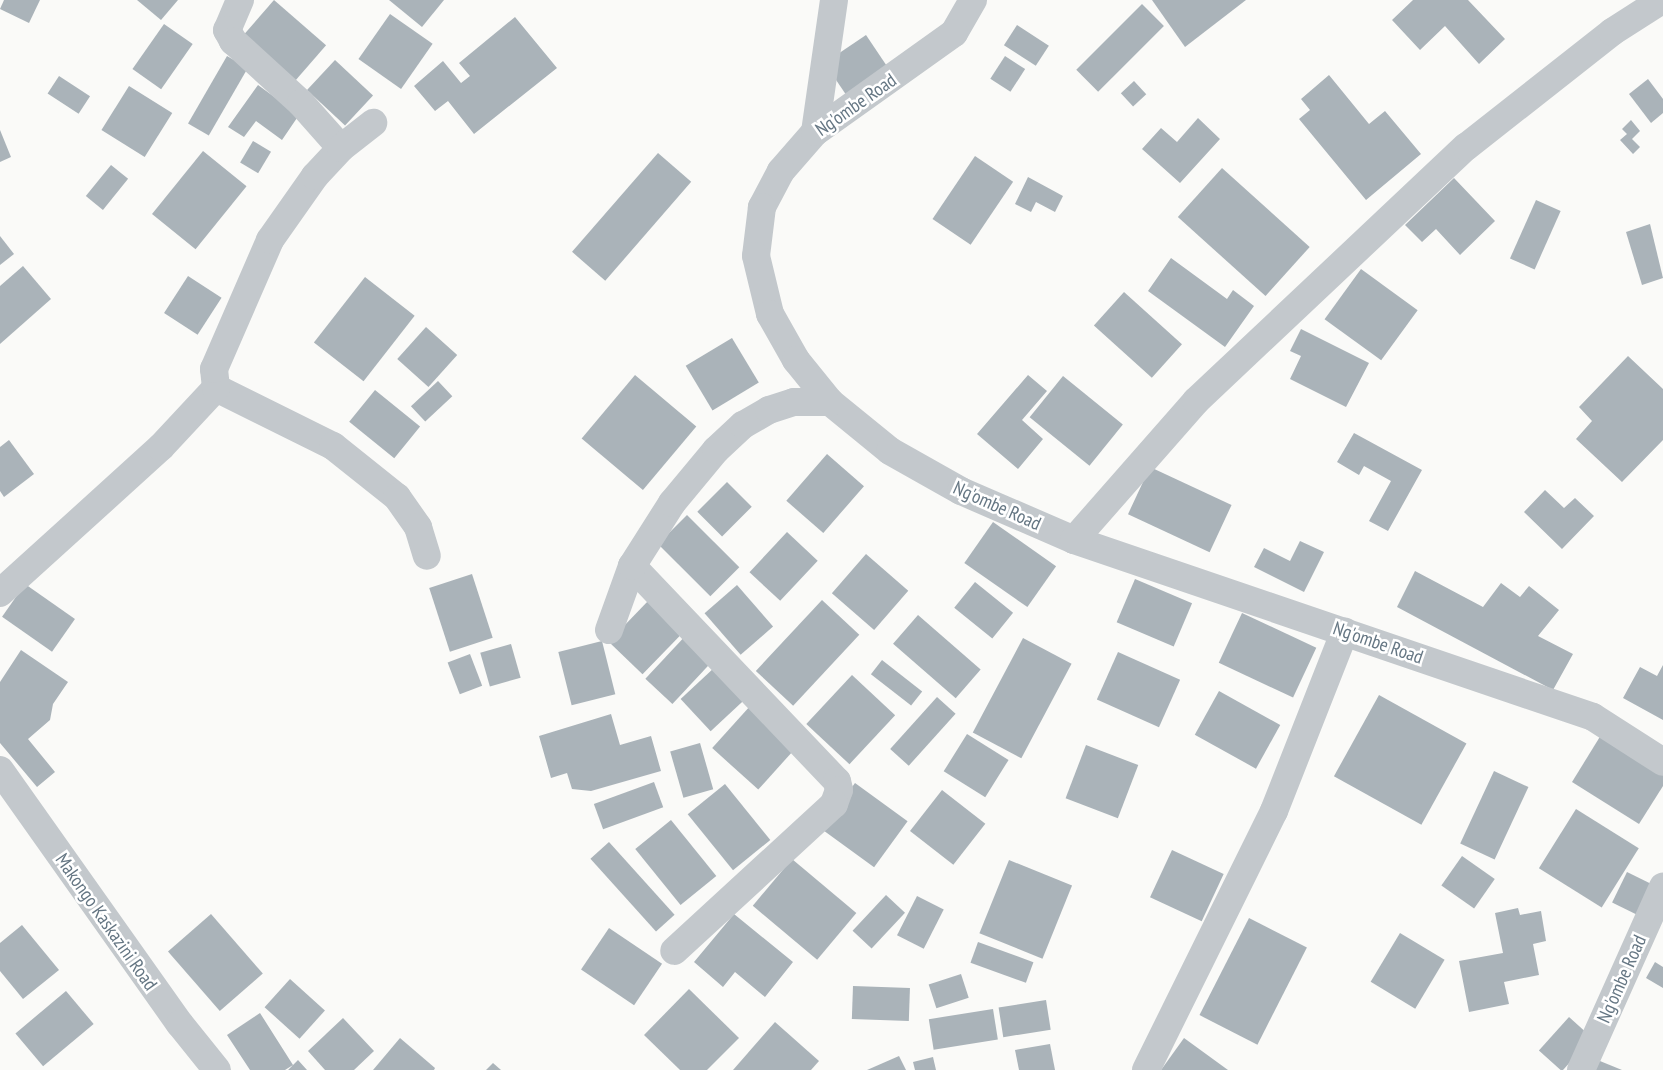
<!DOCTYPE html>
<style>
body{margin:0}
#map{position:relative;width:1663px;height:1070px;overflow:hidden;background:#fafaf8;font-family:"PT Sans Narrow",sans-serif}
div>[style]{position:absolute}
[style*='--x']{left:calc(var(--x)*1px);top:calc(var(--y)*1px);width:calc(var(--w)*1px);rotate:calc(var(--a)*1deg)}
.building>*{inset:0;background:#aab3b9;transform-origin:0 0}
.street>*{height:28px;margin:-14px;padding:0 14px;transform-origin:14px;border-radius:14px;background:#c3c8cc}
span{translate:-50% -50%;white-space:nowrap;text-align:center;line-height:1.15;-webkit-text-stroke:5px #fff;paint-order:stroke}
.street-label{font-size:19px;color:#657683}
</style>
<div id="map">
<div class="building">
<div style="clip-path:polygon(4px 0,40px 0,29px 23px,0 9px)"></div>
<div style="clip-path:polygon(137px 0,178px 0,161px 20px)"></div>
<div style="left:274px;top:0;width:69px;height:53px;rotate:41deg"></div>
<div style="clip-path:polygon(389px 0,444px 0,422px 27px)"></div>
<div style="clip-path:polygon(1152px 0,1246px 0,1185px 47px)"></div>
<div style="clip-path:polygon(1413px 0,1468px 0,1505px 39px,1479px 64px,1445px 26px,1420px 50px,1392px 20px)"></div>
<div style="left:1142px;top:4px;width:31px;height:93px;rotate:45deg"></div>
<div style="left:390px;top:14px;width:52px;height:55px;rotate:35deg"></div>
<div style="clip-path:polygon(515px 17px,557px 68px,474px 134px,448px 101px,435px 111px,414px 86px,443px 61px,461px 83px,470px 76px,459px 63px)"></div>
<div style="left:164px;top:24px;width:35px;height:55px;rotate:35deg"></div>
<div style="left:1017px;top:25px;width:38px;height:24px;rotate:33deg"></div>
<div style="left:866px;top:35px;width:40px;height:50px;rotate:56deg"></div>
<div style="left:227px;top:56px;width:24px;height:78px;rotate:30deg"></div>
<div style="left:1005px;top:56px;width:24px;height:27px;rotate:33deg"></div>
<div style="left:335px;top:60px;width:52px;height:41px;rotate:43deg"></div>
<div style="clip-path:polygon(1329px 75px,1369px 124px,1385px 111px,1421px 154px,1366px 200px,1299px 119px,1310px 110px,1301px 99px)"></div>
<div style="left:59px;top:76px;width:37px;height:21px;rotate:33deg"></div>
<div style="clip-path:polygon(1648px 79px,1663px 99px,1663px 113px,1651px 123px,1629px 94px)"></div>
<div style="left:1134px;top:81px;width:18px;height:18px;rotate:47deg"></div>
<div style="clip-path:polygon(258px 85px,299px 115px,282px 140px,256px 121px,244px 137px,228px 127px)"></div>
<div style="left:129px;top:86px;width:51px;height:52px;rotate:32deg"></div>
<div style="clip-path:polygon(1198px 118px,1220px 139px,1180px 183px,1142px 149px,1161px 128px,1177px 142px)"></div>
<div style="clip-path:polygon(1631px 120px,1640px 131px,1632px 139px,1640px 147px,1633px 154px,1620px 140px,1627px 134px,1622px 129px)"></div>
<div style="clip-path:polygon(0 130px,11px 157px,0 162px)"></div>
<div style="left:253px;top:141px;width:21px;height:25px;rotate:31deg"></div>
<div style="left:203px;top:151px;width:56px;height:81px;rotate:39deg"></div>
<div style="left:658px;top:153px;width:44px;height:131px;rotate:41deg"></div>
<div style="left:975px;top:156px;width:46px;height:76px;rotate:34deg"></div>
<div style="left:111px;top:165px;width:22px;height:40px;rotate:39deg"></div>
<div style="left:1222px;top:168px;width:118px;height:66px;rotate:42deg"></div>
<div style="clip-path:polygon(1028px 177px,1063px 196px,1055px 212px,1036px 202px,1031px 212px,1015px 204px)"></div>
<div style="clip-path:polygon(1454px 178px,1495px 221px,1460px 255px,1436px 229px,1422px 242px,1405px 225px)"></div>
<div style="left:1536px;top:200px;width:27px;height:64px;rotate:24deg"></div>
<div style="clip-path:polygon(1650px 224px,1663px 278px,1642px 285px,1626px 232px)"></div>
<div style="clip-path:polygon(0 236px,14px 254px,0 265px)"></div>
<div style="clip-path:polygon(1171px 258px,1227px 299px,1233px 290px,1254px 306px,1225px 347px,1148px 291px)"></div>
<div style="clip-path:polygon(23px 266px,51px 299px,0 344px,0 286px)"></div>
<div style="left:1361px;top:269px;width:70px;height:62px;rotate:36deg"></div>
<div style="left:188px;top:276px;width:40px;height:44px;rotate:33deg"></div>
<div style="left:365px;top:277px;width:63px;height:83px;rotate:38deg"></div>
<div style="left:1124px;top:292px;width:78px;height:45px;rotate:42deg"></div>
<div style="left:426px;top:327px;width:42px;height:43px;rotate:42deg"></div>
<div style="clip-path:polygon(1301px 329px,1369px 363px,1346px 407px,1290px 379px,1301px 356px,1290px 351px)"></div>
<div style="left:732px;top:338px;width:52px;height:54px;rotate:59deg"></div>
<div style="clip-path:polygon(1628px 356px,1663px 389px,1663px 440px,1622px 482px,1576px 439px,1592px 421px,1579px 407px)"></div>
<div style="left:635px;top:375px;width:80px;height:83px;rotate:40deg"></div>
<div style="clip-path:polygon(1028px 375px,1047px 391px,1022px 420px,1043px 439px,1018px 469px,977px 434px)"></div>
<div style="left:1063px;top:376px;width:77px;height:53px;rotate:39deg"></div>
<div style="left:438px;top:381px;width:21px;height:37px;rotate:47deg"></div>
<div style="left:375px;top:390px;width:58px;height:41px;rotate:39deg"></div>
<div style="clip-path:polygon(1354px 433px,1422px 470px,1388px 531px,1369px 521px,1391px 481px,1364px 466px,1359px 475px,1337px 462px)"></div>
<div style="clip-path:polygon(9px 440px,34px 474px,4px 497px,0 491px,0 447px)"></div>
<div style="left:827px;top:454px;width:49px;height:62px;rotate:41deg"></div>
<div style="left:1150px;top:467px;width:90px;height:52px;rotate:25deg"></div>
<div style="left:727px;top:482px;width:35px;height:42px;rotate:45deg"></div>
<div style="clip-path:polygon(1545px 490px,1564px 508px,1575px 498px,1594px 516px,1562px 549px,1524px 512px)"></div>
<div style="left:687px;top:515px;width:74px;height:41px;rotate:45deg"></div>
<div style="left:993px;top:522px;width:77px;height:50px;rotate:35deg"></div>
<div style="left:787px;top:532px;width:42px;height:55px;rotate:43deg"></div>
<div style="clip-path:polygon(1300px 541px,1324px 552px,1304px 592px,1254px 567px,1264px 548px,1290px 561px)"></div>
<div style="left:866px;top:554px;width:56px;height:52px;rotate:41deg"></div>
<div style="clip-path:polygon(1415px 571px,1483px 607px,1501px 583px,1520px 597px,1529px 586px,1559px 610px,1538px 636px,1573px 654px,1553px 690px,1397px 607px)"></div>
<div style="left:472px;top:574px;width:67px;height:45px;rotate:72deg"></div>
<div style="left:1135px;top:579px;width:62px;height:47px;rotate:23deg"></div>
<div style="left:975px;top:582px;width:49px;height:33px;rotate:39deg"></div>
<div style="left:25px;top:584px;width:61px;height:40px;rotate:35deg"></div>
<div style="left:737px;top:585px;width:55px;height:43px;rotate:49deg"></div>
<div style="left:649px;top:600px;width:47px;height:58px;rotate:44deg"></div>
<div style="left:822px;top:600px;width:51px;height:97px;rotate:43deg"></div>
<div style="left:1242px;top:613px;width:82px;height:55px;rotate:25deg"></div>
<div style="left:918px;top:615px;width:83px;height:38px;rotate:41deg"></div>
<div style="left:689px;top:632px;width:37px;height:64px;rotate:43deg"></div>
<div style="left:1023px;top:638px;width:55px;height:107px;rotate:28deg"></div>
<div style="left:602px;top:641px;width:55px;height:45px;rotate:76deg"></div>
<div style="left:511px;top:644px;width:35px;height:32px;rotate:74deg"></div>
<div style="clip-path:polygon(21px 650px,68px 682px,53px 704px,50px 720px,28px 739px,55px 772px,37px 787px,0 743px,0 682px)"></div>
<div style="left:1118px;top:652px;width:68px;height:52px;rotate:24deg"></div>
<div style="left:470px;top:654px;width:34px;height:24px;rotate:69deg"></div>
<div style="left:882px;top:660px;width:51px;height:18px;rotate:38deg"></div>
<div style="clip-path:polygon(1663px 665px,1663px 720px,1623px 698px,1640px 667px,1657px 676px)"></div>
<div style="left:715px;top:667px;width:44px;height:47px;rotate:47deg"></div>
<div style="left:852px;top:675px;width:59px;height:67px;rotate:43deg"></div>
<div style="left:1219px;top:691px;width:70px;height:50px;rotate:29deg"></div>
<div style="left:1379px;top:695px;width:100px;height:93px;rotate:29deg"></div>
<div style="left:937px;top:697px;width:25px;height:70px;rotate:42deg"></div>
<div style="left:751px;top:705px;width:62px;height:58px;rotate:42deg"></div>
<div style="clip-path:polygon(611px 714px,620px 745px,651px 736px,661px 771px,591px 791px,572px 789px,567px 773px,551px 778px,539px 736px)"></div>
<div style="left:967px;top:734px;width:49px;height:44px;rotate:32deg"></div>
<div style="clip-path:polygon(1601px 735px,1663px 773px,1663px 786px,1639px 824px,1572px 782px)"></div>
<div style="left:700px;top:743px;width:48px;height:31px;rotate:74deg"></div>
<div style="left:1086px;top:745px;width:56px;height:57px;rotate:21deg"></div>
<div style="left:1494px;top:771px;width:38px;height:80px;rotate:25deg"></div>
<div style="left:654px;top:782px;width:27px;height:64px;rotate:70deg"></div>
<div style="left:855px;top:783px;width:65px;height:57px;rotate:36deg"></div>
<div style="left:725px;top:784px;width:72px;height:48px;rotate:51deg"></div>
<div style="left:942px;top:790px;width:55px;height:52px;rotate:38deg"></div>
<div style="left:1576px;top:809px;width:74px;height:70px;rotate:32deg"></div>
<div style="left:671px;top:820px;width:72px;height:46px;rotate:51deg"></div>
<div style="left:609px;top:842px;width:98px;height:25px;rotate:48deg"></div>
<div style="left:1172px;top:850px;width:57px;height:52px;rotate:25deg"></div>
<div style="left:1462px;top:856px;width:40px;height:36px;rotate:35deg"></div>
<div style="left:792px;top:859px;width:84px;height:61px;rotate:40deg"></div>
<div style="left:1009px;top:860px;width:68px;height:79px;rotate:22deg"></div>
<div style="left:1627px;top:872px;width:30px;height:34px;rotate:26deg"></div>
<div style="left:886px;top:895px;width:26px;height:49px;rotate:43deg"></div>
<div style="left:917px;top:896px;width:30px;height:44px;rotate:27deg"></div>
<div style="clip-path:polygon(1518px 908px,1520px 915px,1541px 911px,1546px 941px,1533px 944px,1539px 975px,1504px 982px,1509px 1004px,1469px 1012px,1459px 961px,1503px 953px,1495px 913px)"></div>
<div style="left:211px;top:914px;width:79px;height:57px;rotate:49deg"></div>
<div style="clip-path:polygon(734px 914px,793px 962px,765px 997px,735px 972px,723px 987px,694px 962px)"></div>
<div style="left:1249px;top:918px;width:65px;height:109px;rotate:27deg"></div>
<div style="clip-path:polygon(22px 925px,59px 970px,23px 999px,0 971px,0 943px)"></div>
<div style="left:609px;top:928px;width:64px;height:50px;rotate:34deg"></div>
<div style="left:1400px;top:933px;width:52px;height:57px;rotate:31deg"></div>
<div style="left:978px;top:942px;width:59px;height:22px;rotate:20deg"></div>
<div style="clip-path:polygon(1655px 962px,1663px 967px,1663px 988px,1646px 978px)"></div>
<div style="left:961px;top:974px;width:25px;height:34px;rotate:72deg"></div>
<div style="left:290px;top:979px;width:47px;height:38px;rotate:42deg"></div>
<div style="left:853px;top:986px;width:57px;height:33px;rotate:2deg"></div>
<div style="clip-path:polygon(689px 989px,739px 1038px,707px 1070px,680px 1070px,644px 1035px)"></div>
<div style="left:66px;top:991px;width:43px;height:66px;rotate:50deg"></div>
<div style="left:1046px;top:1000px;width:30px;height:48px;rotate:81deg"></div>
<div style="left:993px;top:1009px;width:31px;height:65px;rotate:81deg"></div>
<div style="clip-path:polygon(260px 1013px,293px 1065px,298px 1060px,307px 1070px,288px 1070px,293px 1065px,285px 1070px,250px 1070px,227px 1035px)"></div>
<div style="left:1569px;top:1017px;width:31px;height:45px;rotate:42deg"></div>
<div style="clip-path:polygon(343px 1018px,374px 1051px,354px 1070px,325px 1070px,308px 1051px)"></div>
<div style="clip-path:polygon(775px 1022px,819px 1061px,811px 1070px,733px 1070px)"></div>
<div style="clip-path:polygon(400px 1038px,435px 1068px,434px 1070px,373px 1070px)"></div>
<div style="clip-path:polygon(1184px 1038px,1228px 1070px,1161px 1070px)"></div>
<div style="clip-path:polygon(1050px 1044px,1055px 1070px,1019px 1070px,1015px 1050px)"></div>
<div style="clip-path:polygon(899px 1056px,906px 1070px,867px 1070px)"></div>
<div style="clip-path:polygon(933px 1057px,936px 1070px,915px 1070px,913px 1062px)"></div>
<div style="clip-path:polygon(1595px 1059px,1622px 1070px,1590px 1070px)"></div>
<div style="clip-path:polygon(493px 1063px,501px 1070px,486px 1070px)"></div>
</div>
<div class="street">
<div style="--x:240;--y:0;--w:33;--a:113"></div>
<div style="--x:227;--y:30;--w:13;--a:61"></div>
<div style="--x:233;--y:41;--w:92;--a:42.4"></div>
<div style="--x:301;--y:103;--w:60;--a:48.4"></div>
<div style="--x:973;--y:0;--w:38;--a:120"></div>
<div style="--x:954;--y:33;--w:171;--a:144.5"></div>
<div style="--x:815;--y:132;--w:52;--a:131.1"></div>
<div style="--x:781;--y:171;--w:41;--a:117.8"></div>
<div style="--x:762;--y:207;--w:49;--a:97"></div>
<div style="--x:756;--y:256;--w:60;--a:76.4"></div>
<div style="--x:770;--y:314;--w:53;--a:60.5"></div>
<div style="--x:796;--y:360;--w:54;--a:51"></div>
<div style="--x:830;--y:402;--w:77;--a:39.2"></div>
<div style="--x:890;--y:451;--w:81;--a:29.4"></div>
<div style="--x:961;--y:491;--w:123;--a:23.4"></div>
<div style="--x:1074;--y:540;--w:548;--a:18.83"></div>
<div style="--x:1593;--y:717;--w:83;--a:32.7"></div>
<div style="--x:815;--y:132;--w:133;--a:-81.8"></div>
<div style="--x:216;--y:388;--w:131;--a:26.4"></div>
<div style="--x:333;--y:446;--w:82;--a:38.6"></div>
<div style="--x:397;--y:497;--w:37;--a:55"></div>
<div style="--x:418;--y:527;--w:30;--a:73"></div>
<div style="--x:1074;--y:540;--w:185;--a:-48.7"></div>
<div style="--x:1196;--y:401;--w:371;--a:-43.3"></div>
<div style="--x:1466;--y:147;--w:186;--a:-38.2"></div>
<div style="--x:1612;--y:32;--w:59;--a:-32.6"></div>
<div style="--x:632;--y:566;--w:297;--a:46.4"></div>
<div style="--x:837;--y:781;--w:9;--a:77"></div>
<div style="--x:839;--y:790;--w:15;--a:110"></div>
<div style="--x:834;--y:804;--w:217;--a:137.4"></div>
<div style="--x:0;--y:593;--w:217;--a:-42.2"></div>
<div style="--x:161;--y:447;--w:81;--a:-47"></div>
<div style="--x:216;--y:388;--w:19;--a:-96"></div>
<div style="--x:214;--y:369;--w:141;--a:-66.5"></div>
<div style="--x:270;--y:240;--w:78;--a:-54.9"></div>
<div style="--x:315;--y:176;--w:38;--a:-47"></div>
<div style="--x:341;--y:148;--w:41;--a:-38"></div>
<div style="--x:609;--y:630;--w:68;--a:-70.2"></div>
<div style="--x:632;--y:566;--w:75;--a:-57.6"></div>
<div style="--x:672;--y:503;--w:69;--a:-50.3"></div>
<div style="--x:716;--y:450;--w:37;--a:-43"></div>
<div style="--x:743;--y:425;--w:30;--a:-30"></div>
<div style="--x:769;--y:410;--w:26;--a:-18"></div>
<div style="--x:794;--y:402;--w:36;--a:0"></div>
<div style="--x:0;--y:770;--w:311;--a:54.7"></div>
<div style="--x:180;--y:1024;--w:59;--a:51.2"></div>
<div style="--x:1146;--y:1070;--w:289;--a:-63.7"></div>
<div style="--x:1274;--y:811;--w:193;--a:-68.5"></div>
<div style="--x:1581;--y:1070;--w:201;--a:-65.9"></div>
</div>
<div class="street-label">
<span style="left:856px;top:105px;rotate:-35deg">Ng'ombe Road</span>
<span style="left:997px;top:506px;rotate:24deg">Ng'ombe Road</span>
<span style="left:1378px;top:643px;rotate:19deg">Ng'ombe Road</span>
<span style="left:106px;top:922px;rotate:55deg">Makongo Kaskazini Road</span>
<span style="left:1622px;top:979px;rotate:-66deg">Ng'ombe Road</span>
</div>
</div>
